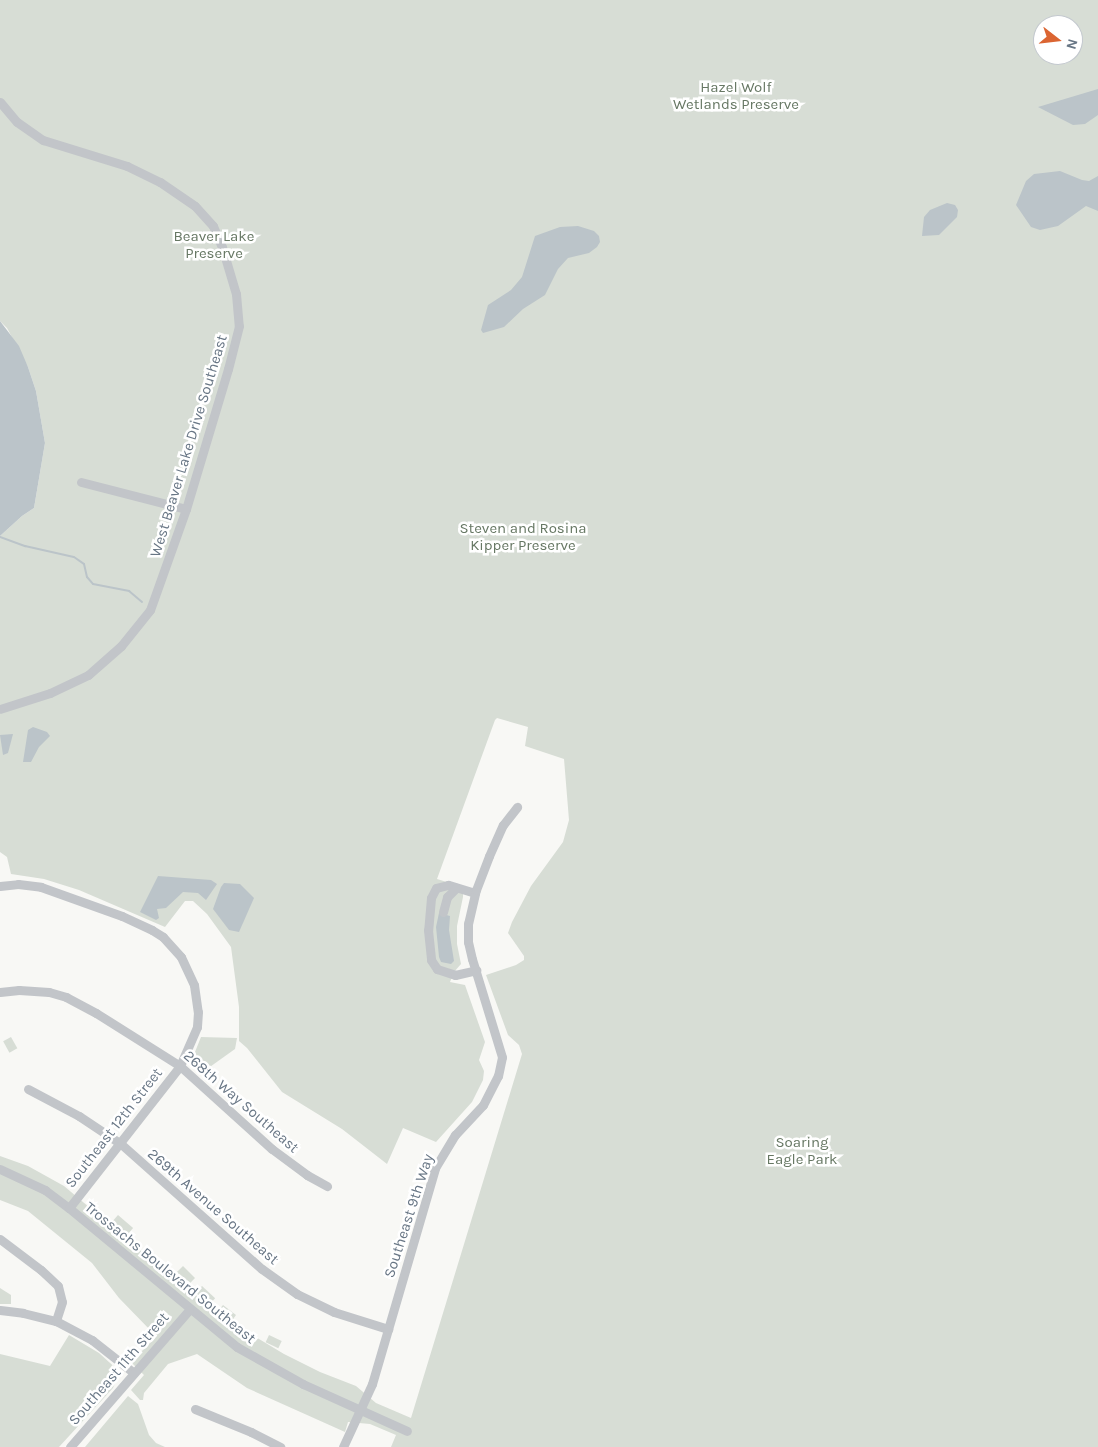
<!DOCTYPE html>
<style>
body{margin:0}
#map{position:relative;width:1098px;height:1447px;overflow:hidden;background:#f8f8f5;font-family:Karla,sans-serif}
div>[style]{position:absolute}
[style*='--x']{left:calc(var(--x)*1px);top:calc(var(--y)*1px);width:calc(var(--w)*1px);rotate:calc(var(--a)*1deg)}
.green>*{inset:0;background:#d7ddd5;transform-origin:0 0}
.water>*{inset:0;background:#bbc4c9}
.stream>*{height:2px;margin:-1px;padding:0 1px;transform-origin:1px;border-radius:1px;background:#bbc4c9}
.minor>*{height:9px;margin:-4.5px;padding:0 4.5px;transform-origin:4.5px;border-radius:4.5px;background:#c2c5c9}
span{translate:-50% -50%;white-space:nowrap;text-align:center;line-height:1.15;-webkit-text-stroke:5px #fff;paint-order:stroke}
.park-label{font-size:15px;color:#667763}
.street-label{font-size:15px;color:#687685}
.north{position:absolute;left:1033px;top:15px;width:50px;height:50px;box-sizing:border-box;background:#fff;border:1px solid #c3c8ce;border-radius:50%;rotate:106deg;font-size:14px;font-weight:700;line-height:20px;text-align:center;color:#687685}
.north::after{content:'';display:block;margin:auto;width:18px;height:22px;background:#db6532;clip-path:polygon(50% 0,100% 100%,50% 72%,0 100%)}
</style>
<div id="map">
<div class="green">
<div style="clip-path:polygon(evenodd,0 0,1098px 0,1098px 1447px,391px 1447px,396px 1435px,370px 1424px,348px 1422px,345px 1432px,247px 1388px,197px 1354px,168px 1364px,144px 1393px,143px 1400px,140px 1400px,131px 1390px,144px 1375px,131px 1362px,155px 1338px,152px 1332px,119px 1298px,92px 1263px,28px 1211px,0 1200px,0 1156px,28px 1166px,64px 1186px,167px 1273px,224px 1317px,229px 1320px,218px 1311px,223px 1305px,236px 1315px,231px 1322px,284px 1354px,320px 1372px,356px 1386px,376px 1403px,411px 1418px,522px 1054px,519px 1045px,508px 1035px,486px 975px,516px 965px,524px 960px,524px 956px,508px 933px,512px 922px,531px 886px,563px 842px,569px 820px,564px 759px,525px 746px,528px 727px,497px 718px,495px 720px,437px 879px,463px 887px,463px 897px,457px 926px,457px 944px,461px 964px,454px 972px,450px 982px,465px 985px,485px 1042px,479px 1060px,484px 1071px,483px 1080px,472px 1102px,436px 1142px,403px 1128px,387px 1164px,342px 1129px,282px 1092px,247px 1048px,239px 1041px,239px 1007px,231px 947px,207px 914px,193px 901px,185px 901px,165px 927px,79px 890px,44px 879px,11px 874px,7px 857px,0 852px,0 536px,22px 516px,34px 508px,45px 443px,36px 391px,28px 367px,7px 328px,0 321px,0 0,1043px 25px,1073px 25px,1073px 55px,1043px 55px,1043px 25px)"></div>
<div style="left:11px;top:1037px;width:13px;height:9px;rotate:61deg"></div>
<div style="clip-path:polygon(201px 1037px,237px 1038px,235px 1049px,200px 1074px,191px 1062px)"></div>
<div style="left:118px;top:1215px;width:20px;height:10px;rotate:41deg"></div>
<div style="left:183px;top:1266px;width:17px;height:9px;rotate:45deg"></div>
<div style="left:202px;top:1286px;width:18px;height:9px;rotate:43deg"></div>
<div style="clip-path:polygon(0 1288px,11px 1295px,11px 1304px,0 1304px)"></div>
<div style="clip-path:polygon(69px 1335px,99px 1353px,120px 1372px,113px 1388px,59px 1447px,0 1447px,0 1354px,50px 1366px)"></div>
<div style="left:269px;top:1335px;width:14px;height:8px;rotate:25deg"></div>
<div style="clip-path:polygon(128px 1396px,138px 1404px,149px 1435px,156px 1443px,165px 1447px,85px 1447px)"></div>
</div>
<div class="water">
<div style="clip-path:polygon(1098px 89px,1098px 115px,1085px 124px,1073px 125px,1038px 107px)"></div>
<div style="clip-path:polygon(1060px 171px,1082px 180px,1089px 181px,1098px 176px,1098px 211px,1086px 206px,1058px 226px,1040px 230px,1031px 227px,1016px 205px,1026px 181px,1034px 174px)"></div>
<div style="clip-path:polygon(947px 203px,955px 205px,958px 210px,957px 217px,939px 235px,922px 236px,924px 217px,930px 210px)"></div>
<div style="clip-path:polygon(578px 226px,594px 231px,599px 236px,600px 242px,597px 247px,589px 253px,568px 258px,558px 269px,545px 295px,523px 309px,504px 327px,483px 333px,481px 330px,488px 305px,511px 290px,522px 277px,535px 236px,560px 227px)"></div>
<div style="clip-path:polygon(0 321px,19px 346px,28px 367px,36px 391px,45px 443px,34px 508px,22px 516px,0 536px)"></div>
<div style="clip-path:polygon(33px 727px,47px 732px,50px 736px,39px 747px,31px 762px,23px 762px,28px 730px)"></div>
<div style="clip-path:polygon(13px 734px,8px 753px,3px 755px,0 735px)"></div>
<div style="clip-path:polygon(158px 876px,211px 880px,217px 884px,206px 900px,198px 893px,183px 892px,166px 908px,157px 909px,159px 918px,156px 920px,140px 912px)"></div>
<div style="clip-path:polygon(224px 883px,240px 884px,254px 898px,239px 932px,229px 930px,213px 909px,221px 887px)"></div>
<div style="clip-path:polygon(439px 913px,450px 916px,449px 930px,454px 961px,451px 964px,441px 962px,439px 957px,436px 927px)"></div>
</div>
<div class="stream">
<div style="--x:0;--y:537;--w:27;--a:20"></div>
<div style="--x:25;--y:546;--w:50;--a:12.7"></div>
<div style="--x:74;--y:557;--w:12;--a:35"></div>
<div style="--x:84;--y:564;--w:13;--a:77"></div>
<div style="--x:87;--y:577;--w:9;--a:49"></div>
<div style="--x:93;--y:584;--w:37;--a:11"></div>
<div style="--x:129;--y:591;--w:17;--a:40"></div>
</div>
<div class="minor">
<div style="--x:0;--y:102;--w:26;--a:50"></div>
<div style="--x:17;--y:122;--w:32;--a:35"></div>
<div style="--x:43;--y:140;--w:88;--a:17.2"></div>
<div style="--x:127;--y:166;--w:37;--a:26"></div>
<div style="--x:160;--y:182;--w:42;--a:34.4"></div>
<div style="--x:195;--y:206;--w:27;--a:48"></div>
<div style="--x:213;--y:226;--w:23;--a:67"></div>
<div style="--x:222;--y:247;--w:49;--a:73.4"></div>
<div style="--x:236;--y:294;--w:32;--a:85"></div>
<div style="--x:239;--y:326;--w:44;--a:104.3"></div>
<div style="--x:228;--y:369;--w:146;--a:106.7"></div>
<div style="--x:186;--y:509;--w:107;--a:109.6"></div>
<div style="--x:150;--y:610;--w:46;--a:128.9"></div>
<div style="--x:121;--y:646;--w:44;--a:138.7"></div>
<div style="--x:88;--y:675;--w:42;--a:154.7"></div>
<div style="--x:50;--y:693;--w:52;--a:162.3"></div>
<div style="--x:81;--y:482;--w:108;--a:14.4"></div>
<div style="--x:0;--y:886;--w:18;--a:-6"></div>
<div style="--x:18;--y:884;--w:23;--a:7"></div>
<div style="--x:41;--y:887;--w:86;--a:19.7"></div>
<div style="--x:122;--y:916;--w:33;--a:25"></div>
<div style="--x:152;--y:930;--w:13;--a:32"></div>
<div style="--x:163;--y:937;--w:27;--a:48"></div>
<div style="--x:181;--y:957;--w:31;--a:65"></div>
<div style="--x:194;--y:985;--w:27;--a:82"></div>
<div style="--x:198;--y:1012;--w:15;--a:94"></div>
<div style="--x:197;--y:1027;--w:43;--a:113.6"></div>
<div style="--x:180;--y:1066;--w:180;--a:128"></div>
<div style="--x:475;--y:893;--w:28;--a:-163"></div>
<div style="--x:448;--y:885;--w:12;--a:166"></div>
<div style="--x:436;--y:888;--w:11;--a:117"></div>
<div style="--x:431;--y:898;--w:32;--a:95"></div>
<div style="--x:428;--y:930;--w:30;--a:84"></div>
<div style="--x:431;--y:960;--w:11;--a:56"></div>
<div style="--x:437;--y:969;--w:19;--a:18"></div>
<div style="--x:455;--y:975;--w:22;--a:-13"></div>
<div style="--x:443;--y:912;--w:16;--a:-75"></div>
<div style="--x:447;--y:897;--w:13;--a:-45"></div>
<div style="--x:0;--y:992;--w:19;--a:-6"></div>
<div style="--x:19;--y:990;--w:30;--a:4"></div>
<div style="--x:49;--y:992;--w:18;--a:16"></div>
<div style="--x:66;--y:997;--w:34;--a:28"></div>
<div style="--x:96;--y:1013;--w:99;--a:32.2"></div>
<div style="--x:180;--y:1066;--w:124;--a:42.1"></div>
<div style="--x:272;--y:1149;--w:44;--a:36.6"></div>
<div style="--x:307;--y:1175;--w:23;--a:29"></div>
<div style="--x:28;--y:1089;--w:58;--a:27.9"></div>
<div style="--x:79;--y:1116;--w:50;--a:33.7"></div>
<div style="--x:121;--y:1144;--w:188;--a:41.6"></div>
<div style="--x:262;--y:1269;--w:43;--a:35.5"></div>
<div style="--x:297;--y:1294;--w:41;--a:25.9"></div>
<div style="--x:334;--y:1312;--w:57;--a:17.5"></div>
<div style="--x:0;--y:1169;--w:50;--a:25"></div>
<div style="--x:45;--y:1190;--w:30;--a:37"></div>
<div style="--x:69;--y:1208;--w:218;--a:39.6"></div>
<div style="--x:237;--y:1347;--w:76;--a:29.3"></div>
<div style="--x:303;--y:1384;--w:114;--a:24.3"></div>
<div style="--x:0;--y:1239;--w:51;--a:37.1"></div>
<div style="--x:41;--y:1270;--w:23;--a:43"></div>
<div style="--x:58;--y:1286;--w:16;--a:76"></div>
<div style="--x:62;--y:1302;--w:20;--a:108"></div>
<div style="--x:0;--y:1310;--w:23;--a:7"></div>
<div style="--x:23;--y:1313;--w:34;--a:14"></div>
<div style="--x:56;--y:1321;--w:41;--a:27.8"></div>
<div style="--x:92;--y:1340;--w:53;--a:38.2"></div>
<div style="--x:195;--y:1409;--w:61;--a:22.3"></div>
<div style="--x:251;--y:1432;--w:33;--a:27"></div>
<div style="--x:70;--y:1447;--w:181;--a:-49"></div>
<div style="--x:343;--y:1447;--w:69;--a:-65.3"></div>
<div style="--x:372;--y:1384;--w:225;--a:-73.7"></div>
<div style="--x:435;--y:1168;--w:39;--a:-59"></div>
<div style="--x:455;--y:1135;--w:41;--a:-47"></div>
<div style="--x:483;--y:1105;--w:33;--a:-63"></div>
<div style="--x:498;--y:1076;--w:19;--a:-78"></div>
<div style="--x:502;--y:1057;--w:102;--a:-107"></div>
<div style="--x:472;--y:959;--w:17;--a:-103"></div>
<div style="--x:468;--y:942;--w:18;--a:-90"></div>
<div style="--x:468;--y:924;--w:35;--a:-77"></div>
<div style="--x:476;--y:890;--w:36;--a:-69"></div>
<div style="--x:489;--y:856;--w:34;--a:-66"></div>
<div style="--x:503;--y:825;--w:23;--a:-52"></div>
</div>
<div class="park-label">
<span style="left:736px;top:96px">Hazel Wolf<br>Wetlands Preserve</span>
<span style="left:214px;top:245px">Beaver Lake<br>Preserve</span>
<span style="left:523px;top:537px">Steven and Rosina<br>Kipper Preserve</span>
<span style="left:802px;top:1151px">Soaring<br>Eagle Park</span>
</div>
<div class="street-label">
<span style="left:189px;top:446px;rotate:-73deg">West Beaver Lake Drive Southeast</span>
<span style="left:241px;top:1102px;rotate:41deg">268th Way Southeast</span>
<span style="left:114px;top:1128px;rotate:-52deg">Southeast 12th Street</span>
<span style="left:213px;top:1207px;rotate:41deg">269th Avenue Southeast</span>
<span style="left:409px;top:1216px;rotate:-72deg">Southeast 9th Way</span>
<span style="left:170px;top:1273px;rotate:39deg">Trossachs Boulevard Southeast</span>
<span style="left:119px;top:1369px;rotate:-49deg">Southeast 11th Street</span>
</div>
<div class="north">N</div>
</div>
